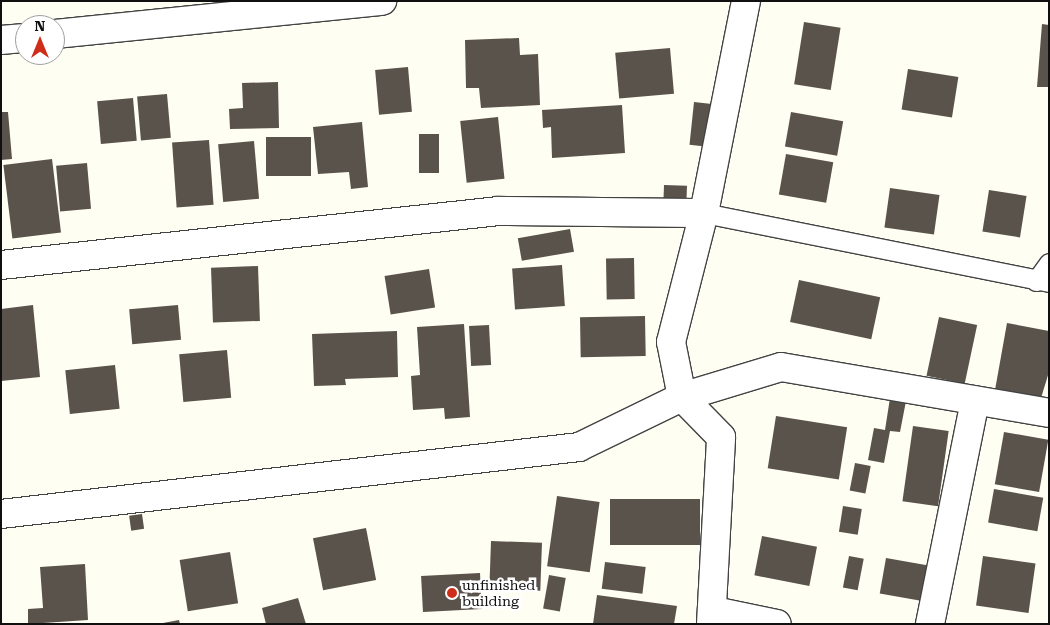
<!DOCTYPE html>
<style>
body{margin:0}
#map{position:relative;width:1050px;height:625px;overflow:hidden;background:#fffef3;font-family:"Roboto Serif",serif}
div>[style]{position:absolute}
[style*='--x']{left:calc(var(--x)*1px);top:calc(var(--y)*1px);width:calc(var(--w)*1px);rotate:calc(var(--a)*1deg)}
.building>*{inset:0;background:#5a534b;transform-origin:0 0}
.roads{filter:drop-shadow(1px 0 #434343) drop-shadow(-1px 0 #434343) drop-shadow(0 1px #434343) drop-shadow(0 -1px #434343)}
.lane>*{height:19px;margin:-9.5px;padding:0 9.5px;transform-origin:9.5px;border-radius:9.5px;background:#fff}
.street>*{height:28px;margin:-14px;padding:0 14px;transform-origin:14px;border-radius:14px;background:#fff}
.dots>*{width:14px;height:14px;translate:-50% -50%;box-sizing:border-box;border:2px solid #fff;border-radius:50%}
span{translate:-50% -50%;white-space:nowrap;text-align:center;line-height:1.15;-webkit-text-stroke:5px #fff;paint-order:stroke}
.poi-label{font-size:14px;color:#101010}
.left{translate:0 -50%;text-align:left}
.frame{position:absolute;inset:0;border:2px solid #101010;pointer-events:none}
.north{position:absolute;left:15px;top:15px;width:50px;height:50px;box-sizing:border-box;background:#fff;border:1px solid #9f9f9f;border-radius:50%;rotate:0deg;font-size:14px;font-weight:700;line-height:20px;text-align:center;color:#101010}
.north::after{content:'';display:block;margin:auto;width:18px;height:22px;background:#ce2d1a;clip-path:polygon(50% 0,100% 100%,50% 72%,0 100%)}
</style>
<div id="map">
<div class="building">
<div style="left:804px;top:22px;width:37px;height:63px;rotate:9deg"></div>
<div style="clip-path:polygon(1042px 24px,1049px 25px,1049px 87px,1037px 87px)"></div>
<div style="clip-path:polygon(519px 38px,520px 55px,538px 54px,540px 105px,481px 108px,479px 88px,466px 88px,465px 40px)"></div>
<div style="left:670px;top:48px;width:46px;height:55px;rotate:85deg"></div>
<div style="left:408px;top:67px;width:45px;height:33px;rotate:85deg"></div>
<div style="left:908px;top:69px;width:51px;height:41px;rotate:9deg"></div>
<div style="clip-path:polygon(278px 82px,279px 128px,230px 129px,229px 109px,243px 108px,242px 83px)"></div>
<div style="left:167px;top:94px;width:44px;height:30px;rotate:85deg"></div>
<div style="left:133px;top:98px;width:43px;height:36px;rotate:85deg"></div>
<div style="left:694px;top:102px;width:18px;height:43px;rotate:6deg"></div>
<div style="clip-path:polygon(622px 105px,625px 153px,552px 158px,551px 127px,543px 128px,542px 110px)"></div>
<div style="clip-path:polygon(1px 112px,8px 112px,12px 159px,1px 160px)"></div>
<div style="left:791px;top:112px;width:53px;height:35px;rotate:10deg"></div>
<div style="left:498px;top:117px;width:62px;height:38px;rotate:84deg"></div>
<div style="clip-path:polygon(362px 122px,368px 187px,351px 189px,349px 172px,318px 174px,313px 127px)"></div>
<div style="left:419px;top:134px;width:20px;height:39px"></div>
<div style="left:311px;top:137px;width:39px;height:45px;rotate:90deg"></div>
<div style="left:209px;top:140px;width:65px;height:37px;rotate:86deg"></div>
<div style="left:254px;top:141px;width:58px;height:36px;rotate:85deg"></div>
<div style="left:786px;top:154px;width:48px;height:41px;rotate:10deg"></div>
<div style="left:52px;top:159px;width:74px;height:49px;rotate:83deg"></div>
<div style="left:87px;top:163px;width:46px;height:31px;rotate:85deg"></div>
<div style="left:664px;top:185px;width:23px;height:23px;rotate:2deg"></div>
<div style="left:890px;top:188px;width:50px;height:40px;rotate:8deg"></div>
<div style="left:989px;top:190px;width:38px;height:42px;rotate:9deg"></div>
<div style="left:570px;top:229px;width:23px;height:53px;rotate:80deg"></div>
<div style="left:634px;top:258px;width:41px;height:28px;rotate:89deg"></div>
<div style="left:562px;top:265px;width:41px;height:50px;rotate:86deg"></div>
<div style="left:258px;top:266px;width:55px;height:47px;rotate:88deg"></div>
<div style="left:429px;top:269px;width:39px;height:45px;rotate:81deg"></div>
<div style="left:799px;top:280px;width:83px;height:43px;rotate:12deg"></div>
<div style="clip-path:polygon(33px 305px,40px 377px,1px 381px,1px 309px)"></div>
<div style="left:178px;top:305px;width:35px;height:49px;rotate:85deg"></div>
<div style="left:645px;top:316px;width:40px;height:65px;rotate:89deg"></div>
<div style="left:939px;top:317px;width:39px;height:60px;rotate:12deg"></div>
<div style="clip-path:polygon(1007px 323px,1049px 331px,1049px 372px,1041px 398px,995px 390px)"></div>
<div style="clip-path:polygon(464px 324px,470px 417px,445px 419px,444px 408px,413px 410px,411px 376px,420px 375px,417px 327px)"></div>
<div style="left:489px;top:325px;width:40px;height:20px;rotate:87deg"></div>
<div style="clip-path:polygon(397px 331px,398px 377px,345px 379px,346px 385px,314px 386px,312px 334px)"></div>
<div style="left:227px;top:350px;width:48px;height:48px;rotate:85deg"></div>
<div style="left:115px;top:365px;width:44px;height:50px;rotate:84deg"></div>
<div style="clip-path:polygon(890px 398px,906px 401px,900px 432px,890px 431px,884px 463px,868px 460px,874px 428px,885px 430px)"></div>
<div style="left:776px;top:416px;width:72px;height:53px;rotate:9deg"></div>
<div style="left:913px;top:426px;width:36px;height:76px;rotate:8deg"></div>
<div style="left:1004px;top:432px;width:45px;height:53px;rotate:10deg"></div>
<div style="left:855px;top:463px;width:16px;height:28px;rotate:11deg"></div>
<div style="left:994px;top:489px;width:50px;height:34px;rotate:10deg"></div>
<div style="left:557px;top:496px;width:43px;height:71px;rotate:8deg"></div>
<div style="left:610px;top:499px;width:90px;height:46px"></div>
<div style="left:843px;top:506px;width:19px;height:26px;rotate:9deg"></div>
<div style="left:142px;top:514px;width:15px;height:13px;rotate:82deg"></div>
<div style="left:366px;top:528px;width:53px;height:54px;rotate:79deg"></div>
<div style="left:762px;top:536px;width:56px;height:40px;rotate:11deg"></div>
<div style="left:491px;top:541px;width:51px;height:48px;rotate:2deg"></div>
<div style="left:230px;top:552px;width:52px;height:51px;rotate:81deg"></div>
<div style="left:849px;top:556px;width:15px;height:32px;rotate:11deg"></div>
<div style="left:983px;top:556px;width:53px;height:50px;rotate:8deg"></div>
<div style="left:886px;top:558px;width:46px;height:36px;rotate:10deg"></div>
<div style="left:605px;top:562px;width:41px;height:27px;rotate:7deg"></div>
<div style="clip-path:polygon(85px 564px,88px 620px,28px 624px,28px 609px,43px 608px,40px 567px)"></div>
<div style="left:480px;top:573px;width:36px;height:59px;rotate:87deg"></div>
<div style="left:549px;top:575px;width:17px;height:34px;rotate:10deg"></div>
<div style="clip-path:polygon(597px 595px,677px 606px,674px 624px,593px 624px)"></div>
<div style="clip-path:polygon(298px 598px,306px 624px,266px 624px,262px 608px)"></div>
<div style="clip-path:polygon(179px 620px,180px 624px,163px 624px,163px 623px)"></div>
</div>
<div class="roads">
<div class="lane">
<div style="--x:704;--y:213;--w:352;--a:11.3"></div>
<div style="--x:1036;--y:281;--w:22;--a:-54"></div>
</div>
<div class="street">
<div style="--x:55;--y:34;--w:329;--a:-5.8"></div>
<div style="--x:1;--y:40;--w:24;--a:-5"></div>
<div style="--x:1;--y:265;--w:501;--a:-6.19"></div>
<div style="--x:499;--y:211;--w:205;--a:0.6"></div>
<div style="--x:1;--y:514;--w:582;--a:-6.61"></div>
<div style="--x:579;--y:447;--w:114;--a:-25.9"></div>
<div style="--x:682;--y:397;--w:103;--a:-16.9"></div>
<div style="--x:781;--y:367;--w:272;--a:9.7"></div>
<div style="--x:714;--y:611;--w:64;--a:11.7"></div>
<div style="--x:711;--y:624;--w:187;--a:-86.9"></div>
<div style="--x:721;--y:437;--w:56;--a:-134.3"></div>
<div style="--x:682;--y:397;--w:56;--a:-101.3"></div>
<div style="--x:671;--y:342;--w:133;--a:-75.7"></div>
<div style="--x:704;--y:213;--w:216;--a:-78.8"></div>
<div style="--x:930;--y:624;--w:228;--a:-78.6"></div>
</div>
</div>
<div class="dots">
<div style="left:452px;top:593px;background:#ce2d1a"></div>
</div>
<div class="poi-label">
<span class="left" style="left:462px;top:593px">unfinished<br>building</span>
</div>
<div class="frame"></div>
<div class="north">N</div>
</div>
